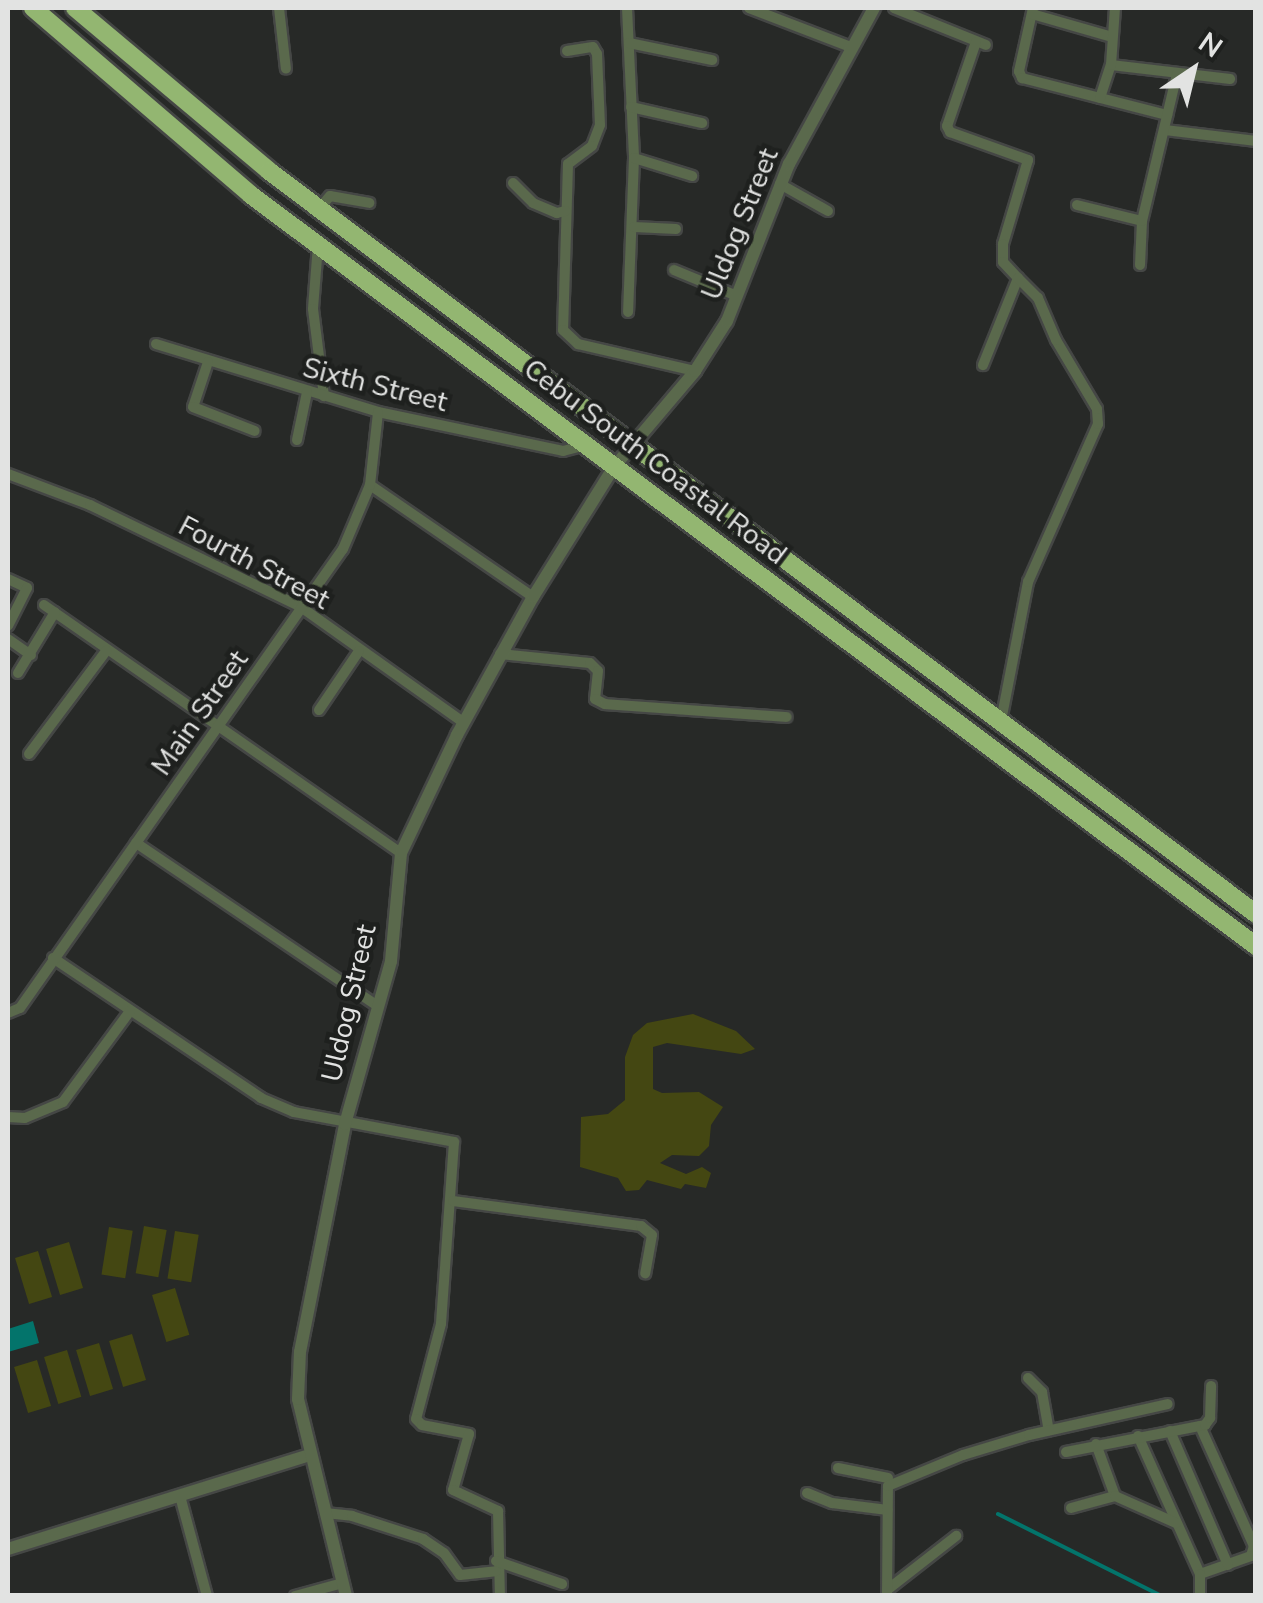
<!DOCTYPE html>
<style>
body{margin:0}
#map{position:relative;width:1263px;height:1603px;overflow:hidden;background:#272927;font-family:"Nunito Sans",sans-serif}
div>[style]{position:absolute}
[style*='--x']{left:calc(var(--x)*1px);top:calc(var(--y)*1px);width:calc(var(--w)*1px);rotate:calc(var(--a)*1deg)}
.green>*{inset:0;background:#444712;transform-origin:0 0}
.water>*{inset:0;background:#03746b}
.stream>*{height:4px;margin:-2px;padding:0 2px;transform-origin:2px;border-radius:2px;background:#03746b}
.roads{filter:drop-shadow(2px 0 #454745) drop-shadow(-2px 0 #454745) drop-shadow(0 2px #454745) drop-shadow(0 -2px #454745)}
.minor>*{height:10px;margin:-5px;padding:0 5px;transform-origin:5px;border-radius:5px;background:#5a694c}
.tertiary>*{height:12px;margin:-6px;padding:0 6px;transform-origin:6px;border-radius:6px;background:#5a694c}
.trunk>*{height:18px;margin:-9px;padding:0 9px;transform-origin:9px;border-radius:9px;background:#93b671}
span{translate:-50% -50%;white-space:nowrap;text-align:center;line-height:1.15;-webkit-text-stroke:9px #1e201e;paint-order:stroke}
.street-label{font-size:28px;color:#e2e3e2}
.frame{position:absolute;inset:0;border:10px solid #e2e3e2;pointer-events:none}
.north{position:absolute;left:1143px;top:20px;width:100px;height:100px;-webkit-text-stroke:8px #1e201e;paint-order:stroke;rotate:35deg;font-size:28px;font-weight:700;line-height:40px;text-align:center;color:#e2e3e2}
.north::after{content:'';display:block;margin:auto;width:35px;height:45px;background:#e2e3e2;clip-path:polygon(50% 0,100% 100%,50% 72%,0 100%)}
</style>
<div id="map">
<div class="green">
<div style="clip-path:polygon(693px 1014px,736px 1031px,755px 1049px,741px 1054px,667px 1043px,653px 1047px,653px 1089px,662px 1093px,699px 1092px,723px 1107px,711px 1125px,709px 1146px,699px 1156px,672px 1155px,660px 1163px,686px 1174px,702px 1167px,711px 1173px,706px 1188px,685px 1184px,681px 1189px,647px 1180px,639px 1190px,626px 1191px,618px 1178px,580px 1167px,581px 1117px,608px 1114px,625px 1100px,625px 1057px,633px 1035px,647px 1023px)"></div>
<div style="left:144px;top:1226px;width:23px;height:48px;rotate:10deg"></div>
<div style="left:109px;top:1227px;width:24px;height:48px;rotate:9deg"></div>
<div style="left:175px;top:1231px;width:24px;height:48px;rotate:9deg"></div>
<div style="left:69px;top:1242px;width:48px;height:24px;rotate:73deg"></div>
<div style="left:38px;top:1251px;width:48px;height:24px;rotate:73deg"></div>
<div style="left:175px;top:1288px;width:49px;height:24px;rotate:73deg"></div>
<div style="left:132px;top:1334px;width:48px;height:24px;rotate:73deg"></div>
<div style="left:99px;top:1343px;width:48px;height:24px;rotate:73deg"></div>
<div style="left:67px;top:1350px;width:49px;height:24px;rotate:73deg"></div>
<div style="left:37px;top:1360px;width:48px;height:24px;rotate:73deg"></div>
</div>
<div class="water">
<div style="clip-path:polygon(33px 1321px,39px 1343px,8px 1352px,8px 1329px)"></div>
</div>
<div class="stream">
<div style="--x:998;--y:1514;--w:183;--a:26.6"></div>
</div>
<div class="roads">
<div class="minor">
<div style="--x:279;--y:8;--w:61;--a:83.5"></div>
<div style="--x:627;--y:8;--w:150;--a:87.3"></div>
<div style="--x:634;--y:158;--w:154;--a:92.2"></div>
<div style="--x:749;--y:8;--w:111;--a:21"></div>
<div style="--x:894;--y:8;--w:99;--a:21.9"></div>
<div style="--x:1033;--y:8;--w:65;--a:102.5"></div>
<div style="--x:1019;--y:71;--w:8;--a:67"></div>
<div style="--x:1022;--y:78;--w:150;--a:14.3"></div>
<div style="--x:1032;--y:14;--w:83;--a:16"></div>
<div style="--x:976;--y:42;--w:89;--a:109"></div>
<div style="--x:947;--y:126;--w:7;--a:63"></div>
<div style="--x:950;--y:132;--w:83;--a:19.7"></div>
<div style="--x:1028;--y:160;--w:88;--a:106.6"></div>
<div style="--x:1003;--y:244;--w:18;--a:90"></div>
<div style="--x:1003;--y:262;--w:22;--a:47"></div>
<div style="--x:1018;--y:278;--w:94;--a:111.9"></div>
<div style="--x:629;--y:43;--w:85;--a:11.6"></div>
<div style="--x:567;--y:51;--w:26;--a:-9"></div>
<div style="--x:593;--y:47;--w:8;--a:60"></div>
<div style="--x:597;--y:54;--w:71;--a:87.6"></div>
<div style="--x:600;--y:125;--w:22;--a:111"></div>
<div style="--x:592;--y:146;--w:30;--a:143"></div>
<div style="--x:568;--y:164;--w:166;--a:91.7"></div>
<div style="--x:563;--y:330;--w:21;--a:43"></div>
<div style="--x:578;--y:344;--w:120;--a:13"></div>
<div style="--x:1111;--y:65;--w:120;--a:6.7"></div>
<div style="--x:1100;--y:98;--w:35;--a:-72"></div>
<div style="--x:1111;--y:65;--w:57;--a:-86"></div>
<div style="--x:631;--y:107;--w:73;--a:12.7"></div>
<div style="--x:1165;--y:130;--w:92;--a:6.9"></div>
<div style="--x:634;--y:158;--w:61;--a:17.2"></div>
<div style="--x:513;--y:183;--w:28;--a:45"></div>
<div style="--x:533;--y:203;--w:26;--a:23"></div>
<div style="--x:557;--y:213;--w:9;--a:-13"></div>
<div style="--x:780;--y:184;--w:55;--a:29.4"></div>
<div style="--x:1077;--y:205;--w:67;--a:13.8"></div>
<div style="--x:319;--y:209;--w:17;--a:-50"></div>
<div style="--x:330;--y:196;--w:40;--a:10"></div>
<div style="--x:634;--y:227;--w:42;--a:2.7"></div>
<div style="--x:318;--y:245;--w:64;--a:94.5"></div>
<div style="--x:313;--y:309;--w:88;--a:82.8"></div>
<div style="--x:1140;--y:265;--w:44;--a:-87.4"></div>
<div style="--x:1142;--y:221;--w:151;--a:-76.6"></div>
<div style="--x:674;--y:270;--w:68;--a:22.4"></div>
<div style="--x:156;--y:344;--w:232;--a:17"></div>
<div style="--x:378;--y:412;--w:189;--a:11.9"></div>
<div style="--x:563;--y:451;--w:23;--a:-15"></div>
<div style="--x:208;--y:362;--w:47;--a:108.4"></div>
<div style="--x:193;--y:407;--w:66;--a:21.2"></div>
<div style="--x:297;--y:440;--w:49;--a:-78.2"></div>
<div style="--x:8;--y:474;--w:88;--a:20.7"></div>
<div style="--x:90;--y:505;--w:234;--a:25.8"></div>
<div style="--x:301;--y:607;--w:199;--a:35.4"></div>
<div style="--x:370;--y:485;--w:198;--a:34.5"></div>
<div style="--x:8;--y:579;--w:21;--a:25"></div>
<div style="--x:27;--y:588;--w:42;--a:116.6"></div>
<div style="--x:44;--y:605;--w:435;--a:34.8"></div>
<div style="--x:8;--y:639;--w:28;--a:35"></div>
<div style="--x:500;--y:654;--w:90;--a:5.7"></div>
<div style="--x:590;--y:663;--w:11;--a:45"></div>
<div style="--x:598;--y:671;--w:28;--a:96"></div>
<div style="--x:595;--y:699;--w:11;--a:27"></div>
<div style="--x:605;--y:704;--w:182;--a:4.1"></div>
<div style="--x:18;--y:673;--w:71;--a:-58.8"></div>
<div style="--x:319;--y:710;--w:71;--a:-55.9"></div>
<div style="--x:1001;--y:721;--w:142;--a:-79"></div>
<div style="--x:1028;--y:582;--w:173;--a:-66.1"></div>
<div style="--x:1098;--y:424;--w:15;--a:-94"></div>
<div style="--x:1097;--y:409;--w:80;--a:-120.7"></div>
<div style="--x:1056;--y:340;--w:46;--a:-113.2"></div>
<div style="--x:1038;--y:298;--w:28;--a:-135"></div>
<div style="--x:29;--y:754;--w:129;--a:-53.2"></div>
<div style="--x:136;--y:843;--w:292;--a:34"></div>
<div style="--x:53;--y:958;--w:251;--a:33.9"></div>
<div style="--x:261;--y:1098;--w:36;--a:23"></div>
<div style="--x:294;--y:1112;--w:163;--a:10.6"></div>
<div style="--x:454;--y:1142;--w:182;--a:94.1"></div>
<div style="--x:441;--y:1324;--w:98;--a:104.7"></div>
<div style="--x:416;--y:1419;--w:8;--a:45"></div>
<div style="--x:422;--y:1425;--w:48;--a:10.8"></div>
<div style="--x:469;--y:1434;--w:58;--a:105.9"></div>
<div style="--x:453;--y:1490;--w:50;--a:25"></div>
<div style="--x:498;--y:1511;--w:85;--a:88.7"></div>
<div style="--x:8;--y:1013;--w:13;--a:-23"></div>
<div style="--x:20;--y:1008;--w:561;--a:-54.87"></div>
<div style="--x:343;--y:549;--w:69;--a:-67.1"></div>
<div style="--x:370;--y:485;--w:73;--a:-83.7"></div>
<div style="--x:8;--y:1117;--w:17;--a:3"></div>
<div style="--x:25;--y:1118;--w:41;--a:-22.8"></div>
<div style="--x:63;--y:1102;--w:113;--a:-53.6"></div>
<div style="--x:453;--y:1201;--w:190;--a:7.6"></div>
<div style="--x:641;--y:1226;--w:14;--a:39"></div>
<div style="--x:652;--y:1235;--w:39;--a:100"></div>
<div style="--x:1028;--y:1378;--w:20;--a:45"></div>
<div style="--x:1042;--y:1392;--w:39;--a:80"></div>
<div style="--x:1200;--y:1426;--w:132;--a:65.8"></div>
<div style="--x:1254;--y:1546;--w:10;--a:107"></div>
<div style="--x:1251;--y:1556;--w:54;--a:160.6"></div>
<div style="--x:1170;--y:1431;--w:146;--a:66.6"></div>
<div style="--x:1138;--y:1436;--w:151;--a:65.8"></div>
<div style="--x:1200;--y:1574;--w:22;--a:90"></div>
<div style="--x:1096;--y:1444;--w:55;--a:69.9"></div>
<div style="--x:1066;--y:1452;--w:142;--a:-11"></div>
<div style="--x:1205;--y:1425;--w:9;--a:-54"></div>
<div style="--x:1210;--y:1418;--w:32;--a:-88"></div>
<div style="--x:838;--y:1468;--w:51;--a:11.3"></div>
<div style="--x:807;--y:1493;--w:27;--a:22"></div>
<div style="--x:832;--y:1503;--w:56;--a:7.1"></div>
<div style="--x:180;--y:1496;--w:104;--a:74.9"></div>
<div style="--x:1071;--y:1508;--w:46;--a:-15.3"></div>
<div style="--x:1115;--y:1496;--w:67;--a:23.9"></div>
<div style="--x:325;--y:1513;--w:27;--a:6"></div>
<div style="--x:352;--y:1516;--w:75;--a:17.9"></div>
<div style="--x:423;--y:1539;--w:25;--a:34"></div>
<div style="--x:444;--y:1553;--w:27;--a:54"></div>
<div style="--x:460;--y:1575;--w:36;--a:-6"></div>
<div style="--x:496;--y:1561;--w:70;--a:19.2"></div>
<div style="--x:887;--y:1590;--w:88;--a:-38"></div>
<div style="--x:295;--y:1596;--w:50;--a:-15.2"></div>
<div style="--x:887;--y:1596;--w:110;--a:-89.5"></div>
<div style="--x:888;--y:1486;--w:81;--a:-22.5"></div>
<div style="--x:963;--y:1455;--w:69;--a:-16.9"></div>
<div style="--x:1029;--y:1435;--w:142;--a:-12.6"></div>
</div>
<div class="tertiary">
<div style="--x:8;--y:1549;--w:315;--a:-17.3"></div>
<div style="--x:346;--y:1596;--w:203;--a:-103.7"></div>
<div style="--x:298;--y:1399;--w:47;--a:-87.6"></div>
<div style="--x:300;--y:1352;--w:232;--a:-78.8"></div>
<div style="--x:345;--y:1124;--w:169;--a:-74.2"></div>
<div style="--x:391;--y:961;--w:108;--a:-84.7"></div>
<div style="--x:401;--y:853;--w:131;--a:-64.6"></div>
<div style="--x:457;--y:735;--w:158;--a:-61.2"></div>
<div style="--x:533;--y:597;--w:153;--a:-58.1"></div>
<div style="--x:614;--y:467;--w:126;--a:-49.8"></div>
<div style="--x:695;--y:371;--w:59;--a:-57.4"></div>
<div style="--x:727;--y:321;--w:169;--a:-68.5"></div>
<div style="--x:789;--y:164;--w:178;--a:-61.4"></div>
</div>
<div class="trunk">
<div style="--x:33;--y:8;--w:287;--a:40.6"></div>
<div style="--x:251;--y:195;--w:1255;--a:36.77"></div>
<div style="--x:75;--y:8;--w:253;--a:40"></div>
<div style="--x:269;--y:171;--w:1235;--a:36.97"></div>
</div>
</div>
<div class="street-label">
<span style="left:740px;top:224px;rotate:-68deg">Uldog Street</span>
<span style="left:375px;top:385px;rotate:14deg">Sixth Street</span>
<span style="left:655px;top:462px;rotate:37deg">Cebu South Coastal Road</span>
<span style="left:254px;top:563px;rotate:28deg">Fourth Street</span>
<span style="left:200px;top:713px;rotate:-55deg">Main Street</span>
<span style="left:349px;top:1003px;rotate:-77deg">Uldog Street</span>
</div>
<div class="frame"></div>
<div class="north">N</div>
</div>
